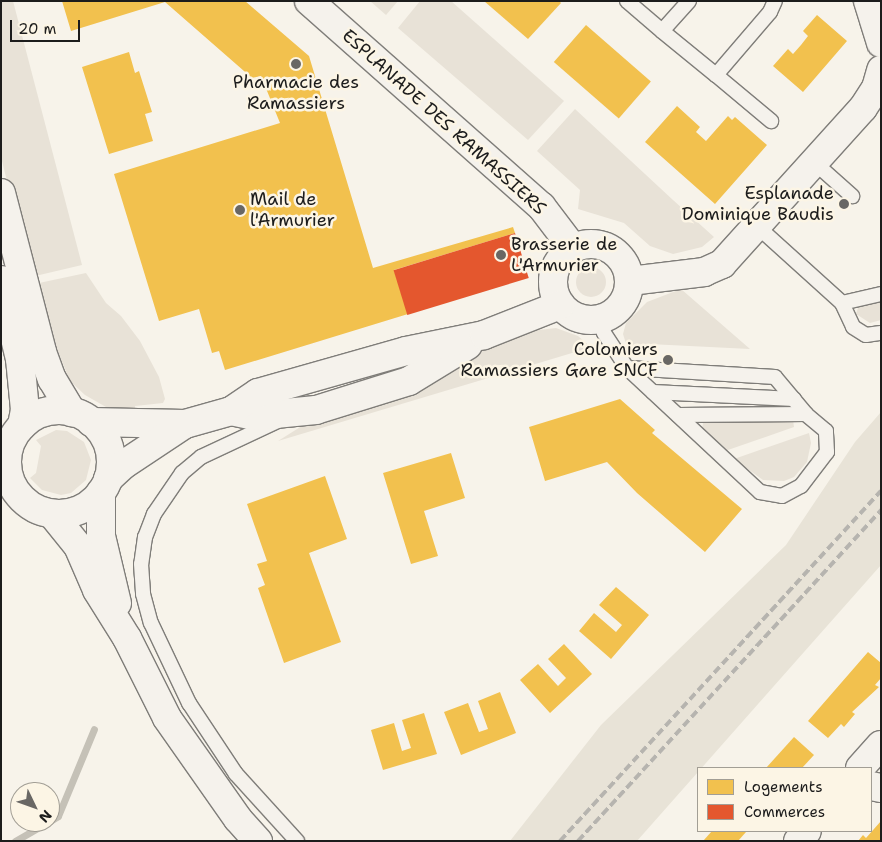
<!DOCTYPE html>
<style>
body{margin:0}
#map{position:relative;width:882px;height:842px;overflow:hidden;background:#f7f3ea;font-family:"Shantell Sans",sans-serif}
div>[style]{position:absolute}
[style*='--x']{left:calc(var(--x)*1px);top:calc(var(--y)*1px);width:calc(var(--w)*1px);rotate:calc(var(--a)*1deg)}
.built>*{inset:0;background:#e8e3d7}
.green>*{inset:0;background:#e8e2d7}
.round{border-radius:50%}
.homes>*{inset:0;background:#f2c14e;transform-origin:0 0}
.shops>*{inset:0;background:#e4572e;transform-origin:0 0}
.stream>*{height:7px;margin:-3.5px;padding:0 3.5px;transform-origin:3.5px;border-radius:3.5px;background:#c5c1b7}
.roads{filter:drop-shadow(1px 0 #7f7d79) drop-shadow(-1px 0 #7f7d79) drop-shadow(0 1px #7f7d79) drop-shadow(0 -1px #7f7d79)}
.lane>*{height:14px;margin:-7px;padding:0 7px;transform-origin:7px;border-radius:7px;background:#f5f2ec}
.street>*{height:28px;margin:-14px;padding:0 14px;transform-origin:14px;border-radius:14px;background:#f5f2ec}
.secondary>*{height:28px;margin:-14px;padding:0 14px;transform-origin:14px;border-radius:14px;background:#f5f2ec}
.secondary>.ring{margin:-14px;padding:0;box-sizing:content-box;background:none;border:28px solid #f5f2ec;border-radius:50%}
.rail>*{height:4px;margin-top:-2px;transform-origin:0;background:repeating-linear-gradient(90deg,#b6b4af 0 8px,transparent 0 12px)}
.dots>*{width:14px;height:14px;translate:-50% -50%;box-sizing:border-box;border:2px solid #fcf5e5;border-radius:50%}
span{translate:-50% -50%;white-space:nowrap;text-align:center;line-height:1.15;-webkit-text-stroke:5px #fcf5e5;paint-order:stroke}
.poi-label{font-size:18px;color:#1c1c1c}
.right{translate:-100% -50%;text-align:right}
.left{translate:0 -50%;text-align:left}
.street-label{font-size:18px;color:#1c1c1c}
.frame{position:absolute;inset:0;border:2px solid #1c1c1c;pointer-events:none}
.legend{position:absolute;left:697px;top:767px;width:175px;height:65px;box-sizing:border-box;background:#fcf5e5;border:1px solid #a29e95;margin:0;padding:6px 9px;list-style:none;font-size:15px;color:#1c1c1c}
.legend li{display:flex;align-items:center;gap:10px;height:25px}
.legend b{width:25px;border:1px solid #a29e95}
.north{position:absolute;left:10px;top:782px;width:50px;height:50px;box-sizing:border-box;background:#fcf5e5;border:1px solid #a29e95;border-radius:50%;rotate:132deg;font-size:14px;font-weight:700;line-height:20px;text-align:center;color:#1c1c1c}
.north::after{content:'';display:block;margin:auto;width:18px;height:22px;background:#696764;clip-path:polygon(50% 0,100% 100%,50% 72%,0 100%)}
.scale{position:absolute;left:10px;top:20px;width:70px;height:22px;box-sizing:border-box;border:2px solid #1c1c1c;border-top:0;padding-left:6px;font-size:15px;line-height:18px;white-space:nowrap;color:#1c1c1c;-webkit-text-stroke:4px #fcf5e5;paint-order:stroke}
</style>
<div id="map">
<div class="built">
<div style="clip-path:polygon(881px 412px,881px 565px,637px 841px,510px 841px,601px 725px,786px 545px,855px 442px)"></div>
</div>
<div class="green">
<div style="clip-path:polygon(1px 1px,13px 1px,82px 265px,31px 277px,1px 157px)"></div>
<div style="clip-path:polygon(370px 1px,398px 1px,386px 15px)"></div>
<div style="clip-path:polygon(420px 1px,451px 1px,564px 101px,528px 140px,398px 28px)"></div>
<div style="clip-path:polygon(575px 109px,673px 200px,714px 237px,702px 247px,673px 254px,650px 246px,624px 223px,578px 209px,580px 190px,537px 151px)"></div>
<div class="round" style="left:576px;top:267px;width:30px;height:30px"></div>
<div style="clip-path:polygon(86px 273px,106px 303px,121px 316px,140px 341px,159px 377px,165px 399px,163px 403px,135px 406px,135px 410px,106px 407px,85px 395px,70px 381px,57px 349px,39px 283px)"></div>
<div style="clip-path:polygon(681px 289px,750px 349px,649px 344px,628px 350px,623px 334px,626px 323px,647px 302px)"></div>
<div style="clip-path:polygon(881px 299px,881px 320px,870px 323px,856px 314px,859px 305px)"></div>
<div style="clip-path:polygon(556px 328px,578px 336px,600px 355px,582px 350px,278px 441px,313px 419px,490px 346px,530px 331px)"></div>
<div style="clip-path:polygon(787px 418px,793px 420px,794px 427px,725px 451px,702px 430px,703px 423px)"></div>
<div style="clip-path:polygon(56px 430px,67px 431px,84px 442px,91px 460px,86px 480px,71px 493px,61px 495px,42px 490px,30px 478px,36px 473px,41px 446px,36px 440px)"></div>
<div style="clip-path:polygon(809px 433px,811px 443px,807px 462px,794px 477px,784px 481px,763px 480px,734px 459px)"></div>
</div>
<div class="homes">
<div style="clip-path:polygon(62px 1px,245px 1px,309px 56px,373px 268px,513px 227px,515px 233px,394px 270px,408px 314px,225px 370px,219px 351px,212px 353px,199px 309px,159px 321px,114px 174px,280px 123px,261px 76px,252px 78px,165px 2px,71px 31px)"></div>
<div style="clip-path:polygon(484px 1px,559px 1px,561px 3px,528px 39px)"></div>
<div style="clip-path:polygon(817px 15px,847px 41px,803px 92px,773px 66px,788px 49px,793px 54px,801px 45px,808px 36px,803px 31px)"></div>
<div style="left:586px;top:25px;width:86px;height:49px;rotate:41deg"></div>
<div style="clip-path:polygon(129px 52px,135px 73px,139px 71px,152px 112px,145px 114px,153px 141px,109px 154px,82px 67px)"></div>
<div style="clip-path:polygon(677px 106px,700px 127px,696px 132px,706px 141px,728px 116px,732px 120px,735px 117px,767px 145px,715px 204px,645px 142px)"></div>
<div style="clip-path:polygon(620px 399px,655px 430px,652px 433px,742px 509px,705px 552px,637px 493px,607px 462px,545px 481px,529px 427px)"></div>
<div style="clip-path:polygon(451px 453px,465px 498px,424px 511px,438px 556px,411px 564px,383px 473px)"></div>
<div style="clip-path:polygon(325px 476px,347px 539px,309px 553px,341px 642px,284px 663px,258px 588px,265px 585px,257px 564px,267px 561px,247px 504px)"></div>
<div style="clip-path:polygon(616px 587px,649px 615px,611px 659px,579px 631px,594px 613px,616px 632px,622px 625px,599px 605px)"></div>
<div style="clip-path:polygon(564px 644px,592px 674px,550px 713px,520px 680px,538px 664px,558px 686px,566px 678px,548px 659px)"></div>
<div style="clip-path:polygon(868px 652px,881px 663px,881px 678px,875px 685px,879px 687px,852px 712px,855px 714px,844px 727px,841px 724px,828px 738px,808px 721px)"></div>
<div style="clip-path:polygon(500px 692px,516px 733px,461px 755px,444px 712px,468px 703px,479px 732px,488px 729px,478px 701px)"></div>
<div style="clip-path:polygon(424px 713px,437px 754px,383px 770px,371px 730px,394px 723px,402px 751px,411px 748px,402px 720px)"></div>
<div style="clip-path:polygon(794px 737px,814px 755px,802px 768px,766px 768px)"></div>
<div style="clip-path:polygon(881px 821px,881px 841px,858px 841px,863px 835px,866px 838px)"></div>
<div style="clip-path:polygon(712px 831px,744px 831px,746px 832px,738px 841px,703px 841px)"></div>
</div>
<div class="shops">
<div style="left:515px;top:233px;width:47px;height:127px;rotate:73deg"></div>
</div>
<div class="stream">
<div style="--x:50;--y:821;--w:9;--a:-32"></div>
<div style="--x:58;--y:816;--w:94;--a:-67.5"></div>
<div style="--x:15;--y:841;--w:38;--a:-30"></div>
</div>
<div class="roads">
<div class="lane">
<div style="--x:627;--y:1;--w:46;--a:40.6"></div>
<div style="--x:689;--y:1;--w:40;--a:132"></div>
<div style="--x:662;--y:31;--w:70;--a:39.2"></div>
<div style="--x:716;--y:75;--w:83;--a:-49.4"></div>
<div style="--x:770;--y:12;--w:12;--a:-66"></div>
<div style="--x:716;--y:75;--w:72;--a:39.9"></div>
<div style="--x:815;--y:163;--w:50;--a:41.7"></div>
<div style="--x:758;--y:227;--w:113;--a:42.1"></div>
<div style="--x:842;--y:303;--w:26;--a:65"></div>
<div style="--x:853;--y:327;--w:15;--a:32"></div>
<div style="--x:866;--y:335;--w:15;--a:-8"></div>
<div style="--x:842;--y:303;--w:40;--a:-13"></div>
<div style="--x:601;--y:319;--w:14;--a:78"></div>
<div style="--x:604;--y:333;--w:42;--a:56.7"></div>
<div style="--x:627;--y:368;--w:182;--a:43"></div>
<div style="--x:760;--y:492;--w:22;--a:10"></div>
<div style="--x:782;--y:496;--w:21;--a:-28"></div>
<div style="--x:801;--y:486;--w:43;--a:-52.6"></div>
<div style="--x:827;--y:452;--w:21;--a:-93"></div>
<div style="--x:826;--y:431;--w:26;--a:-140"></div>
<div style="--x:806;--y:414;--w:48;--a:-130"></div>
<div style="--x:775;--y:377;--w:148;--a:-176.5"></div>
<div style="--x:653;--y:392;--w:141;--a:2.8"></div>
<div style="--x:678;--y:415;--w:128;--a:-0.4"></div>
<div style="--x:280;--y:420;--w:87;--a:154.9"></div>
<div style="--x:201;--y:457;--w:25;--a:140"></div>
<div style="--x:182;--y:473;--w:50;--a:124.3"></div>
<div style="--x:154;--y:514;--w:25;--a:111"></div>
<div style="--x:145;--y:537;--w:27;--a:98"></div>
<div style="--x:141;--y:564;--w:30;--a:86"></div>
<div style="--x:143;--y:594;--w:30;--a:75"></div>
<div style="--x:151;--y:623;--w:89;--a:64.6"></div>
<div style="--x:189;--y:703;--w:85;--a:56.5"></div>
<div style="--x:236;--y:774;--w:91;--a:47.7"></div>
</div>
<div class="street">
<div style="--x:309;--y:1;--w:310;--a:41.5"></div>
<div style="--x:541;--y:206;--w:53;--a:52.7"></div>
<div style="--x:860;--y:768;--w:31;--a:-48"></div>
<div style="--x:871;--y:786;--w:10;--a:11"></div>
<div style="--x:798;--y:841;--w:13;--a:-48"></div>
</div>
<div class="secondary">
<div style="--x:868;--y:1;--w:44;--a:72.8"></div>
<div style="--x:1;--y:193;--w:164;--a:75.5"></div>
<div style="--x:42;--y:352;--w:29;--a:70"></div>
<div style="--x:52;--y:379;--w:39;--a:59"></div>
<div class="ring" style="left:553px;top:244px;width:48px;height:48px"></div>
<div style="--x:1;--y:280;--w:81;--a:76.5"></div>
<div style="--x:20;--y:359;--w:51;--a:84.4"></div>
<div style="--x:25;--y:410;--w:16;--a:101"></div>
<div style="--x:630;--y:281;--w:75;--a:-6.9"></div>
<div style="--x:704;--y:272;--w:20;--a:-24"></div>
<div style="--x:722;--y:264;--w:210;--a:-47.9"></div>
<div style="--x:863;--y:108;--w:24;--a:-57"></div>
<div style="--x:876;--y:88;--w:19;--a:-74"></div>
<div class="ring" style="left:7px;top:410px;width:76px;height:76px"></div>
<div style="--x:231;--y:411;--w:25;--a:12"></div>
<div style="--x:255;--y:416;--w:61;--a:-5.6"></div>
<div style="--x:316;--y:410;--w:97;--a:-17.3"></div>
<div style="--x:409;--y:381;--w:69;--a:-31.4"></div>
<div style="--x:91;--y:422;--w:94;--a:1.2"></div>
<div style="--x:185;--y:424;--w:48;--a:-15.8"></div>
<div style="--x:231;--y:411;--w:32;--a:-34"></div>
<div style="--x:258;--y:393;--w:154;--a:-15.8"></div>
<div style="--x:406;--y:351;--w:80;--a:-11.6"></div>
<div style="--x:484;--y:335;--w:82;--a:-21.5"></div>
<div style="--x:108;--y:479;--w:21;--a:-43"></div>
<div style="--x:123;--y:465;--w:74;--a:-33.5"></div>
<div style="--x:101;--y:492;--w:44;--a:90"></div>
<div style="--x:101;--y:536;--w:69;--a:76.6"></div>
<div style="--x:52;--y:514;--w:41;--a:50.9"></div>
<div style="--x:78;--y:546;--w:48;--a:66.6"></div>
<div style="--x:97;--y:590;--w:57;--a:58"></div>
<div style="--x:127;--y:638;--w:89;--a:63.4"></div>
<div style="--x:167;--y:718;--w:123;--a:54.9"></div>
<div style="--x:238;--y:819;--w:30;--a:48"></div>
</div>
</div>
<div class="rail">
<div style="--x:560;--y:841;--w:475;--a:-47.5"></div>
<div style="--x:578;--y:841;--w:449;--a:-47.5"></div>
</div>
<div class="dots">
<div style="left:296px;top:64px;background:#696764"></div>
<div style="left:844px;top:204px;background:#696764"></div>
<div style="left:240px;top:210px;background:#696764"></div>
<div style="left:501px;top:255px;background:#696764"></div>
<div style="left:668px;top:360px;background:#696764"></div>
</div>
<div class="poi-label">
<span style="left:296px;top:93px">Pharmacie des<br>Ramassiers</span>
<span class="right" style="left:834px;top:204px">Esplanade<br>Dominique Baudis</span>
<span class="left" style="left:250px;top:210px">Mail de<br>l'Armurier</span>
<span class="left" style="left:511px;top:255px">Brasserie de<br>L'Armurier</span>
<span class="right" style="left:658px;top:360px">Colomiers<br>Ramassiers Gare SNCF</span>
</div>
<div class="street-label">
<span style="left:444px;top:122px;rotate:42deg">ESPLANADE DES RAMASSIERS</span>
</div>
<div class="frame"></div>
<ul class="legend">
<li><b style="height:14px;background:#f2c14e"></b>Logements</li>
<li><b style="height:14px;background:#e4572e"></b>Commerces</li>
</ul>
<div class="north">N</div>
<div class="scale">20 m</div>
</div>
